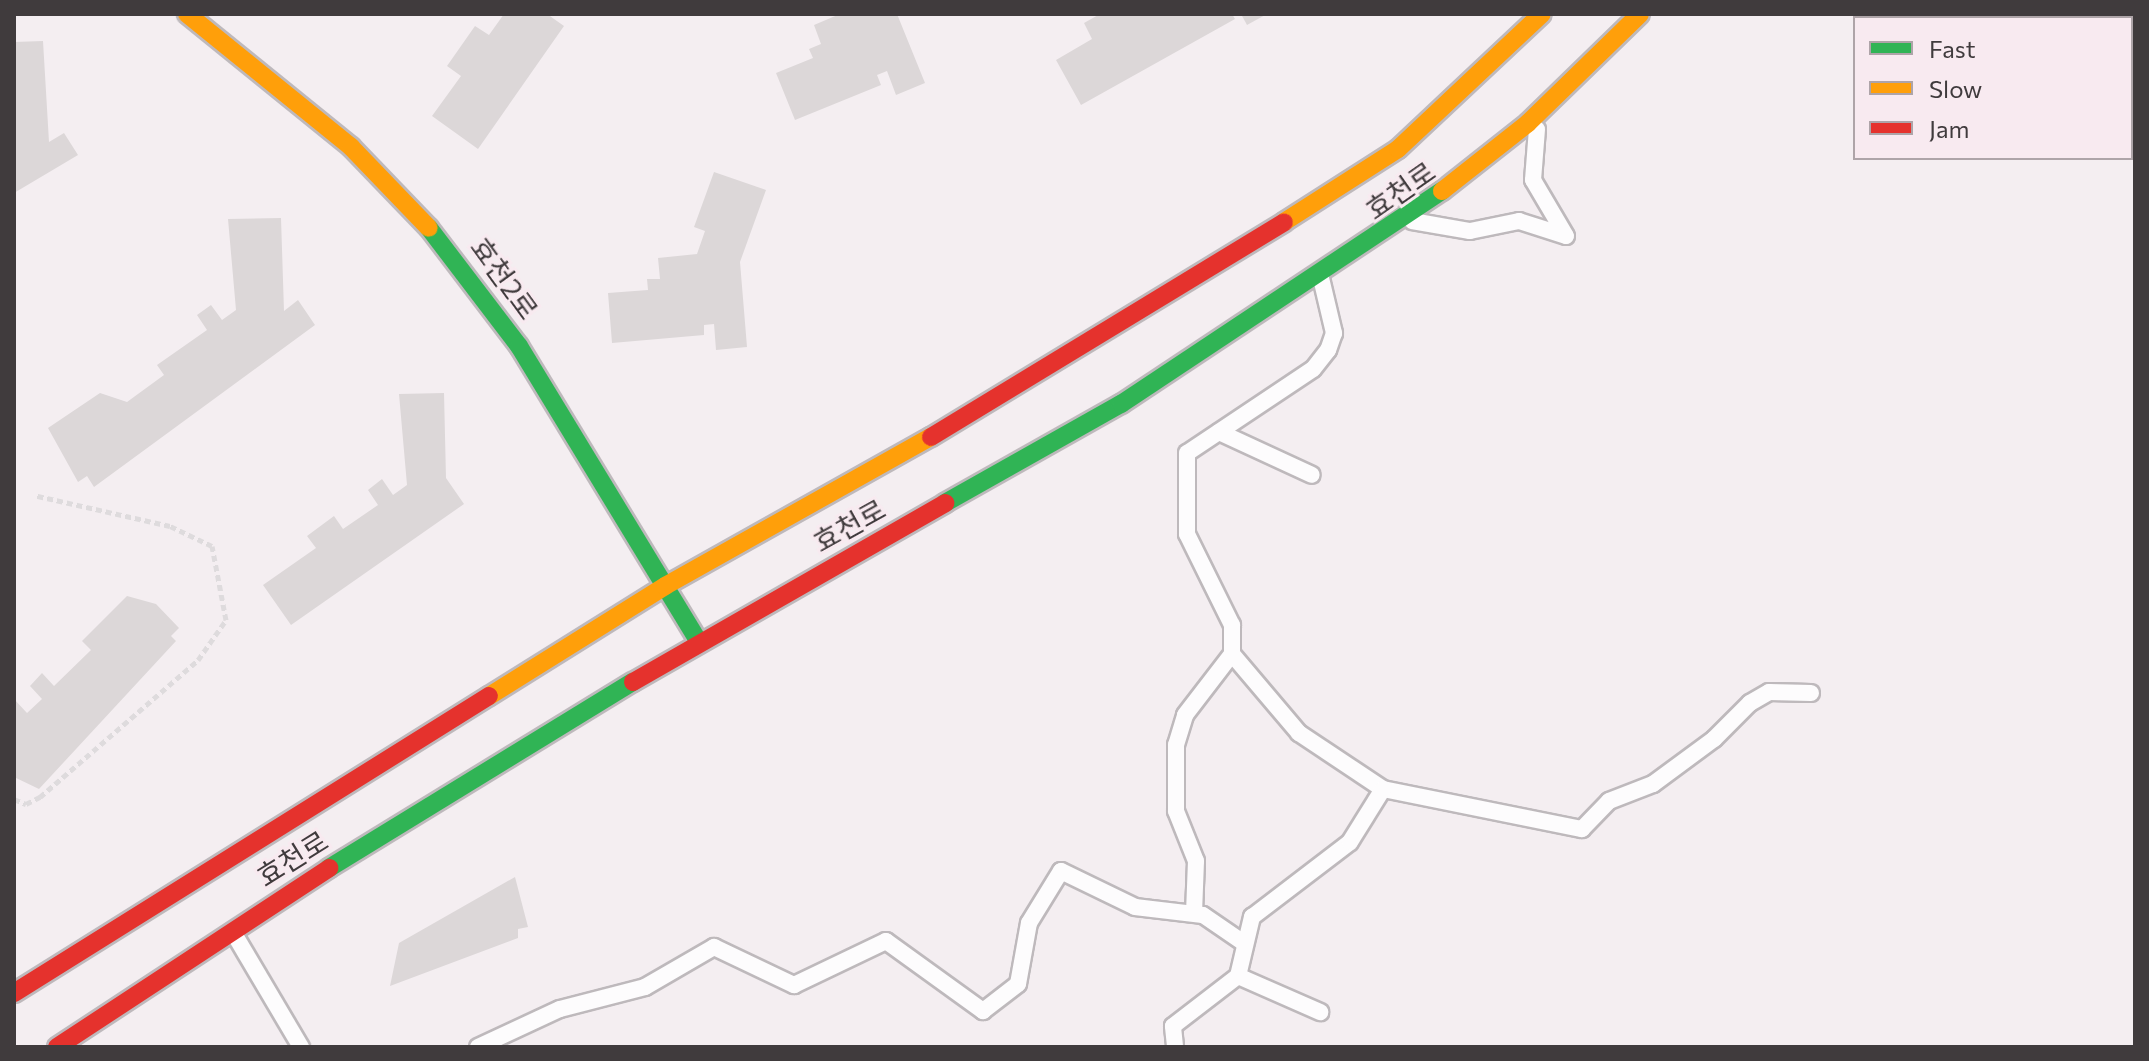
<!DOCTYPE html>
<meta charset="utf-8">
<style>
body{margin:0}
#map{position:relative;width:2149px;height:1061px;overflow:hidden;background:#f4eef1;font-family:Commissioner,"Noto Sans KR",sans-serif}
div>[style]{position:absolute}
[style*='--x']{left:calc(var(--x)*1px);top:calc(var(--y)*1px);width:calc(var(--w)*1px);rotate:calc(var(--a)*1deg)}
.building>*{inset:0;background:#dcd7d8}
.path>*{height:5px;margin-top:-2.5px;transform-origin:0;background:repeating-linear-gradient(90deg,#dedbdd 0 6px,transparent 0 10px)}
.roads{filter:drop-shadow(2px 0 #beb9bc) drop-shadow(-2px 0 #beb9bc) drop-shadow(0 2px #beb9bc) drop-shadow(0 -2px #beb9bc)}
.lane>*{height:16px;margin:-8px;padding:0 8px;transform-origin:8px;border-radius:8px;background:#fdfcfd}
.fast>*{height:18px;margin:-9px;padding:0 9px;transform-origin:9px;border-radius:9px;background:#30b455}
.slow>*{height:18px;margin:-9px;padding:0 9px;transform-origin:9px;border-radius:9px;background:#ff9f0a}
.jam>*{height:18px;margin:-9px;padding:0 9px;transform-origin:9px;border-radius:9px;background:#e5322d}
span{translate:-50% -50%;white-space:nowrap;text-align:center;line-height:1.15;-webkit-text-stroke:6px #f8eaf0;paint-order:stroke}
.street-label{font-size:28px;color:#403b3d}
.frame{position:absolute;inset:0;border:16px solid #403b3d;pointer-events:none}
.legend{position:absolute;left:1853px;top:16px;width:280px;height:144px;box-sizing:border-box;background:#f8eaf0;border:2px solid #aea4a8;margin:0;padding:10px 14px;list-style:none;font-size:24px;color:#403b3d}
.legend li{display:flex;align-items:center;gap:16px;height:40px}
.legend b{width:40px;border:2px solid #aea4a8}
</style>
<div id="map">
<div class="building">
<div style="clip-path:polygon(504px 14px,547px 14px,564px 26px,478px 149px,432px 116px,461px 76px,447px 66px,475px 26px,489px 35px)"></div>
<div style="clip-path:polygon(840px 14px,897px 14px,925px 83px,896px 95px,887px 71px,877px 75px,881px 85px,795px 120px,776px 73px,813px 58px,809px 49px,821px 44px,814px 25px)"></div>
<div style="clip-path:polygon(1100px 14px,1232px 14px,1235px 19px,1081px 105px,1056px 60px,1092px 39px,1084px 23px)"></div>
<div style="clip-path:polygon(1241px 14px,1267px 14px,1247px 25px)"></div>
<div style="clip-path:polygon(43px 41px,49px 142px,64px 133px,78px 155px,14px 193px,14px 42px)"></div>
<div style="clip-path:polygon(714px 172px,766px 190px,740px 262px,747px 347px,716px 350px,714px 324px,704px 325px,704px 335px,612px 343px,608px 293px,648px 290px,647px 279px,660px 279px,658px 258px,697px 254px,705px 231px,694px 227px)"></div>
<div style="clip-path:polygon(281px 218px,284px 311px,298px 300px,315px 325px,94px 487px,87px 476px,78px 482px,48px 428px,100px 393px,127px 402px,164px 375px,157px 365px,207px 330px,197px 315px,211px 305px,222px 320px,236px 310px,228px 219px)"></div>
<div style="clip-path:polygon(444px 393px,446px 478px,464px 504px,291px 625px,263px 585px,316px 548px,307px 536px,334px 516px,343px 529px,378px 505px,368px 490px,382px 479px,393px 495px,407px 485px,399px 394px)"></div>
<div style="clip-path:polygon(127px 596px,156px 604px,179px 628px,171px 636px,176px 641px,39px 789px,14px 777px,14px 699px,27px 713px,42px 699px,30px 686px,42px 673px,54px 686px,91px 650px,82px 641px)"></div>
<div style="clip-path:polygon(515px 877px,528px 927px,518px 929px,518px 938px,390px 986px,399px 943px)"></div>
</div>
<div class="path">
<div style="--x:14;--y:799;--w:13;--a:23"></div>
<div style="--x:26;--y:804;--w:16;--a:-27"></div>
<div style="--x:40;--y:797;--w:209;--a:-40.9"></div>
<div style="--x:198;--y:660;--w:49;--a:-55"></div>
<div style="--x:226;--y:620;--w:75;--a:-100.7"></div>
<div style="--x:212;--y:546;--w:47;--a:-154.5"></div>
<div style="--x:170;--y:526;--w:139;--a:-167.2"></div>
</div>
<div class="roads">
<div class="lane">
<div style="--x:1412;--y:221;--w:59;--a:9.8"></div>
<div style="--x:1470;--y:231;--w:50;--a:-11.5"></div>
<div style="--x:1519;--y:221;--w:49;--a:17.7"></div>
<div style="--x:1566;--y:236;--w:65;--a:-120.5"></div>
<div style="--x:1533;--y:180;--w:51;--a:-85.5"></div>
<div style="--x:1321;--y:278;--w:57;--a:76.7"></div>
<div style="--x:1334;--y:333;--w:18;--a:109"></div>
<div style="--x:1328;--y:350;--w:24;--a:128"></div>
<div style="--x:1313;--y:369;--w:151;--a:146.3"></div>
<div style="--x:1187;--y:453;--w:81;--a:90"></div>
<div style="--x:1187;--y:534;--w:102;--a:63.7"></div>
<div style="--x:1232;--y:625;--w:29;--a:90"></div>
<div style="--x:1232;--y:654;--w:104;--a:49.7"></div>
<div style="--x:1299;--y:733;--w:101;--a:33.7"></div>
<div style="--x:1383;--y:789;--w:203;--a:11.4"></div>
<div style="--x:1582;--y:829;--w:39;--a:-46"></div>
<div style="--x:1609;--y:801;--w:47;--a:-21.1"></div>
<div style="--x:1653;--y:784;--w:76;--a:-36.4"></div>
<div style="--x:1714;--y:739;--w:51;--a:-45"></div>
<div style="--x:1750;--y:703;--w:22;--a:-30"></div>
<div style="--x:1769;--y:692;--w:42;--a:1.4"></div>
<div style="--x:1219;--y:432;--w:102;--a:24.8"></div>
<div style="--x:1194;--y:913;--w:52;--a:-87.8"></div>
<div style="--x:1196;--y:861;--w:54;--a:-111.8"></div>
<div style="--x:1176;--y:811;--w:66;--a:-90"></div>
<div style="--x:1176;--y:745;--w:31;--a:-73"></div>
<div style="--x:1185;--y:715;--w:77;--a:-52.4"></div>
<div style="--x:233;--y:932;--w:134;--a:59.4"></div>
<div style="--x:1238;--y:976;--w:90;--a:23.7"></div>
<div style="--x:1175;--y:1046;--w:20;--a:-96"></div>
<div style="--x:1173;--y:1026;--w:82;--a:-37.6"></div>
<div style="--x:1238;--y:976;--w:61;--a:-76.7"></div>
<div style="--x:1252;--y:917;--w:123;--a:-37.4"></div>
<div style="--x:1350;--y:842;--w:62;--a:-58.1"></div>
<div style="--x:478;--y:1047;--w:90;--a:-24.9"></div>
<div style="--x:560;--y:1009;--w:88;--a:-14.5"></div>
<div style="--x:645;--y:987;--w:80;--a:-30.1"></div>
<div style="--x:714;--y:947;--w:89;--a:25.4"></div>
<div style="--x:794;--y:985;--w:102;--a:-25.6"></div>
<div style="--x:886;--y:941;--w:120;--a:35.8"></div>
<div style="--x:983;--y:1011;--w:44;--a:-37.6"></div>
<div style="--x:1018;--y:984;--w:62;--a:-79.8"></div>
<div style="--x:1029;--y:923;--w:61;--a:-58.4"></div>
<div style="--x:1061;--y:871;--w:82;--a:25.9"></div>
<div style="--x:1135;--y:907;--w:68;--a:6.7"></div>
<div style="--x:1203;--y:915;--w:46;--a:34.4"></div>
</div>
<div class="fast">
<div style="--x:429;--y:228;--w:148;--a:52.7"></div>
<div style="--x:519;--y:346;--w:346;--a:58.7"></div>
<div style="--x:945;--y:503;--w:202;--a:-29.4"></div>
<div style="--x:1121;--y:404;--w:385;--a:-33.6"></div>
<div style="--x:329;--y:868;--w:356;--a:-31.5"></div>
</div>
<div class="slow">
<div style="--x:187;--y:14;--w:211;--a:39"></div>
<div style="--x:351;--y:147;--w:112;--a:46.1"></div>
<div style="--x:1442;--y:191;--w:110;--a:-38.3"></div>
<div style="--x:1528;--y:123;--w:156;--a:-44.2"></div>
<div style="--x:1284;--y:222;--w:135;--a:-32.6"></div>
<div style="--x:1398;--y:149;--w:197;--a:-43.2"></div>
<div style="--x:489;--y:696;--w:208;--a:-32"></div>
<div style="--x:665;--y:586;--w:305;--a:-29.3"></div>
</div>
<div class="jam">
<div style="--x:931;--y:437;--w:413;--a:-31.3"></div>
<div style="--x:633;--y:682;--w:360;--a:-29.8"></div>
<div style="--x:14;--y:993;--w:560;--a:-32.02"></div>
<div style="--x:57;--y:1047;--w:326;--a:-33.3"></div>
</div>
</div>
<div class="street-label">
<span style="left:1400px;top:190px;rotate:-35deg">효천로</span>
<span style="left:505px;top:278px;rotate:54deg">효천2로</span>
<span style="left:849px;top:525px;rotate:-29deg">효천로</span>
<span style="left:292px;top:858px;rotate:-32deg">효천로</span>
</div>
<div class="frame"></div>
<ul class="legend">
<li><b style="height:10px;background:#30b455"></b>Fast</li>
<li><b style="height:10px;background:#ff9f0a"></b>Slow</li>
<li><b style="height:10px;background:#e5322d"></b>Jam</li>
</ul>
</div>
